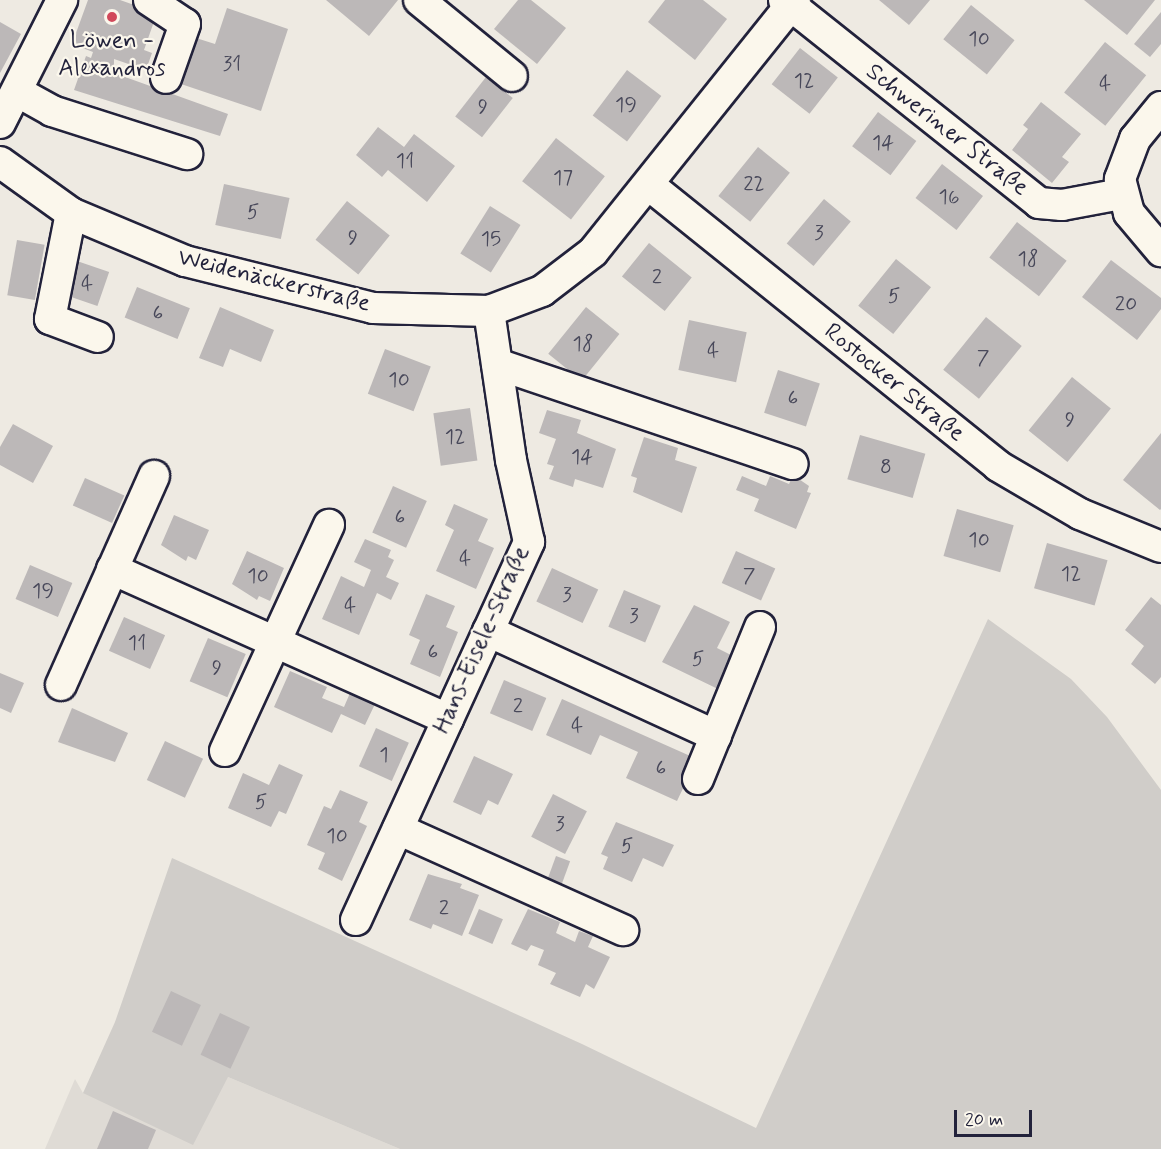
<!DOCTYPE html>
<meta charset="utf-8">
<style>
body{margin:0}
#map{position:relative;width:1161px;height:1149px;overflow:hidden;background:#eeeae2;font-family:Mynerve,sans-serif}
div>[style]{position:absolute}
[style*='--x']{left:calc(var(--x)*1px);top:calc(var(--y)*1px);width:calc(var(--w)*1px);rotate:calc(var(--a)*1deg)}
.built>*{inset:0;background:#dfdbd5}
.green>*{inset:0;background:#d0cdc9}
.building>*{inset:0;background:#bcb8b8;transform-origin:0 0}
.roads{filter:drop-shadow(2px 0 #22223b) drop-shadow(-2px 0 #22223b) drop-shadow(0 2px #22223b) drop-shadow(0 -2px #22223b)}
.minor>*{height:30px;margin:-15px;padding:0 15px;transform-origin:15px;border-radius:15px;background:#fbf7ec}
.dots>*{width:16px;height:16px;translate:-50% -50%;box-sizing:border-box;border:3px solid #fbf7ec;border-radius:50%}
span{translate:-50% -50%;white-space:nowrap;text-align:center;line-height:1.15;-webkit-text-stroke:4.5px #fbf7ec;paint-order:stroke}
.number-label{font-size:21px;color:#48485a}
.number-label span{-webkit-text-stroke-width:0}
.poi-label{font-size:24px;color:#22223b}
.street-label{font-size:24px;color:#22223b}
.scale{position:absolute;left:954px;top:1110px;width:78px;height:27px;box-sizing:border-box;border:3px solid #22223b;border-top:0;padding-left:8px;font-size:18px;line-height:21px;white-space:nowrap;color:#22223b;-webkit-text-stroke:4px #fbf7ec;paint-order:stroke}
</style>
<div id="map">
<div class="built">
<div style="clip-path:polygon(228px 1077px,400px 1149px,45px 1149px,75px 1079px,83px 1093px)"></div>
</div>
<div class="green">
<div style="clip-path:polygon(988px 619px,1071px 679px,1107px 717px,1161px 790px,1161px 1149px,400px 1149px,228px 1077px,193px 1145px,83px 1093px,115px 1022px,172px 858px,582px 1044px,756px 1128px)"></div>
</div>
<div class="building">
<div style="clip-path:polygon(88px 0,120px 0,157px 13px,144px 50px,152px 53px,146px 70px,114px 59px,114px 73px,228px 114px,220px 136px,74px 90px,86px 56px,91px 58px,93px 52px,72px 44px)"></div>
<div style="clip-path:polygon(326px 0,398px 0,369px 36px)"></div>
<div style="clip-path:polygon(518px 0,531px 0,566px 28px,537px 64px,494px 29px)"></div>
<div style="clip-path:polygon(665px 0,703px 0,727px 19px,695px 60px,648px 22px)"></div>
<div style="clip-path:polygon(879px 0,930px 0,909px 25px)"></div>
<div style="clip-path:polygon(1084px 0,1155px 0,1127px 35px)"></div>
<div style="left:971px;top:5px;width:56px;height:44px;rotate:39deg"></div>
<div style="clip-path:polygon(227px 8px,288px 29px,261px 111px,181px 84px,196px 38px,215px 44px)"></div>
<div style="clip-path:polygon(1161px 12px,1161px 44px,1150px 57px,1134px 44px)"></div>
<div style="clip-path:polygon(0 22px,21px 34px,0 73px)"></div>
<div style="left:1105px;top:42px;width:53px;height:65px;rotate:39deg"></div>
<div style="left:800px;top:48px;width:48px;height:46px;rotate:38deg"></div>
<div style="left:627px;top:70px;width:43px;height:57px;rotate:37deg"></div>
<div style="left:486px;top:77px;width:34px;height:50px;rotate:38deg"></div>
<div style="clip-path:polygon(1041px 102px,1081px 134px,1062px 157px,1069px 162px,1052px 183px,1012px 150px,1028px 129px,1023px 125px)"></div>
<div style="left:878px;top:112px;width:48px;height:43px;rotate:37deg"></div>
<div style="clip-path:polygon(378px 127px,404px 147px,414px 134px,455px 166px,427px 202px,388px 170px,382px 177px,356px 155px)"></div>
<div style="left:556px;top:138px;width:62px;height:55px;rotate:38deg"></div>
<div style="left:758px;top:147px;width:41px;height:63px;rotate:39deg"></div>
<div style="left:942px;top:164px;width:52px;height:43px;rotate:38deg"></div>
<div style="left:224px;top:184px;width:67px;height:42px;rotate:12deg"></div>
<div style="left:824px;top:199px;width:35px;height:58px;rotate:40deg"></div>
<div style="left:347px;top:201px;width:55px;height:50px;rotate:39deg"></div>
<div style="left:490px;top:206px;width:36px;height:56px;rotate:32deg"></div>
<div style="left:1017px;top:222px;width:63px;height:45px;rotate:38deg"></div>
<div style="left:17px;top:240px;width:28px;height:56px;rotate:10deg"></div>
<div style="left:649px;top:243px;width:55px;height:43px;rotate:39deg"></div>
<div style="left:896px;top:259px;width:45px;height:60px;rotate:39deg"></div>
<div style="clip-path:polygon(1111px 260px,1161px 298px,1161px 309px,1137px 340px,1082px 297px)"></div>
<div style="left:77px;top:261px;width:34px;height:36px;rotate:19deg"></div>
<div style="left:137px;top:287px;width:57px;height:33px;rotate:22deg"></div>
<div style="clip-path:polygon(220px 307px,274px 330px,261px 362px,230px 349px,223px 367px,199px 358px)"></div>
<div style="left:586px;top:307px;width:43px;height:60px;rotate:39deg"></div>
<div style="left:986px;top:317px;width:46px;height:68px;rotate:39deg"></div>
<div style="left:689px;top:320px;width:59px;height:51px;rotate:12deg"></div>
<div style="left:385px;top:349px;width:49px;height:48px;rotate:21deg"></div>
<div style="left:778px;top:370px;width:44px;height:45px;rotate:18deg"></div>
<div style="left:1072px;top:377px;width:50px;height:69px;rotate:39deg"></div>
<div style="left:470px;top:408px;width:53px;height:37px;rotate:82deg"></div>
<div style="clip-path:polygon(547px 410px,581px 420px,577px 433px,616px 449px,603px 488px,575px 479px,573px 487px,549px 479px,554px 466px,547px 464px,556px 439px,539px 433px)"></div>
<div style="clip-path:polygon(13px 424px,53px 446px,33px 483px,0 465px,0 447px)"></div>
<div style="clip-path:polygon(1161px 433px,1161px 509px,1160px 510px,1123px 480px)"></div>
<div style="left:860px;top:435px;width:68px;height:46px;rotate:16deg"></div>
<div style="clip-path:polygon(644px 437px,678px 448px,675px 460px,697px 467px,682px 513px,633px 492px,637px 478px,631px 476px)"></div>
<div style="clip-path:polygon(793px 475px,809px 486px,807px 492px,811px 493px,796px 529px,754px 511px,759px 499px,736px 490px,742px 476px,766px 486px,770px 476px,789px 484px)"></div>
<div style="left:85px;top:478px;width:43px;height:30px;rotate:24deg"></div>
<div style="left:393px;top:486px;width:37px;height:51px;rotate:24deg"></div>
<div style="clip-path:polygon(454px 504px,488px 519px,478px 541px,494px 548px,476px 589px,436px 571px,454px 530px,445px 525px)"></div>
<div style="left:957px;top:509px;width:59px;height:49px;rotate:16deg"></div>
<div style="clip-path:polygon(174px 515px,209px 530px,196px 560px,188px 556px,186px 561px,161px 545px)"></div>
<div style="clip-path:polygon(365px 539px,391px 550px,388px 557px,394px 560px,386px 577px,399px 583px,391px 600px,377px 593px,359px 635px,322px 619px,341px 576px,364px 587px,371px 570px,354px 562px)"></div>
<div style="left:1047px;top:543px;width:63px;height:47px;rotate:16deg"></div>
<div style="clip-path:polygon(247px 551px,284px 568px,270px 601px,259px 596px,257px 600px,232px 584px)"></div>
<div style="left:736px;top:551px;width:43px;height:35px;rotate:24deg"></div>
<div style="left:30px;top:565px;width:46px;height:37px;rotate:23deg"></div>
<div style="left:552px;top:568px;width:51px;height:37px;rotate:25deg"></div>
<div style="left:624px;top:590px;width:40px;height:40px;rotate:23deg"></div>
<div style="clip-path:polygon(426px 594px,455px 606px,446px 627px,458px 632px,440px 677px,410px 664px,420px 640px,409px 635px)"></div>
<div style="clip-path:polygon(1151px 597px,1161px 605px,1161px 677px,1155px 684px,1131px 664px,1144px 646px,1125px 630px)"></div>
<div style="clip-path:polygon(694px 605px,730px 622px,717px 648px,733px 656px,718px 689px,662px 662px)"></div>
<div style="left:124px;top:617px;width:45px;height:37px;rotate:24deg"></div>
<div style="left:208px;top:638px;width:41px;height:47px;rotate:23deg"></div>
<div style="clip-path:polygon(290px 671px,327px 687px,322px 698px,344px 707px,350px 693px,375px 704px,365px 725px,341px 714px,332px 733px,274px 707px)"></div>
<div style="clip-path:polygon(0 673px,24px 683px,11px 713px,0 708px)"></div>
<div style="left:504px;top:680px;width:46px;height:36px;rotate:23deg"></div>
<div style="clip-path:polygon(562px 699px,697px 759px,677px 801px,626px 778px,638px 752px,600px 735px,591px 755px,546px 735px)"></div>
<div style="clip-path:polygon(72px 708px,128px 733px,115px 762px,58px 742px)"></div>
<div style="left:376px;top:728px;width:36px;height:42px;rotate:24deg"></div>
<div style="left:165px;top:741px;width:42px;height:43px;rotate:25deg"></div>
<div style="clip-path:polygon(474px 756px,513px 774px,498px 805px,488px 800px,481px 815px,453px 802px)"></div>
<div style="clip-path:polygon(279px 764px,303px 775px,286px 814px,279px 811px,271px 827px,228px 808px,243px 773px,269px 785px)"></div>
<div style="clip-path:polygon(340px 790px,368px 802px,359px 822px,367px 826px,342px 881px,318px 869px,325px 853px,307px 845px,324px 806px,331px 809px)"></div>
<div style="left:553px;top:794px;width:38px;height:48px;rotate:27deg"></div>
<div style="clip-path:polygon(616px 822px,674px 845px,663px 867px,643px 858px,632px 882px,603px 869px,608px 857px,601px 854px)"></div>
<div style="left:556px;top:856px;width:15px;height:24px;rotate:20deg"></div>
<div style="clip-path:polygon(428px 874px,462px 884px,460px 888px,479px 895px,462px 936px,433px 924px,431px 929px,409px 920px)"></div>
<div style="left:479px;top:909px;width:26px;height:27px;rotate:23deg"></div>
<div style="clip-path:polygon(528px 909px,560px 922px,556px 933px,575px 942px,579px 931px,593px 936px,588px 947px,610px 957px,594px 989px,586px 984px,580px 997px,550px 984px,556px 973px,538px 965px,544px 950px,531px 945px,527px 951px,511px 944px)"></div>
<div style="left:171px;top:991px;width:33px;height:45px;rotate:25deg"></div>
<div style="left:220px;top:1013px;width:33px;height:46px;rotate:25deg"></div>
<div style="clip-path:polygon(113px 1111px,156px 1130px,148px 1149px,97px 1149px)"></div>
</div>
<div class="roads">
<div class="minor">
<div style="--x:149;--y:0;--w:43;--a:33.7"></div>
<div style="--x:185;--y:24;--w:57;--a:109.4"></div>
<div style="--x:419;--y:0;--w:120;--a:39.3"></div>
<div style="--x:784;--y:0;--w:326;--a:38.5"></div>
<div style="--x:1039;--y:203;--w:23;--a:5"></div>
<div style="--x:1062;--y:205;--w:60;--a:-10.6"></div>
<div style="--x:18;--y:92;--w:39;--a:29"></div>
<div style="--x:52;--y:111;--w:142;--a:17.7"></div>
<div style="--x:1161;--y:107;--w:41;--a:129.1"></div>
<div style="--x:1135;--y:139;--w:43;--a:110.6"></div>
<div style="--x:1120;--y:179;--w:35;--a:75"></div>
<div style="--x:1129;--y:213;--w:50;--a:49.9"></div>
<div style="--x:0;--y:123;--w:138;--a:-63.2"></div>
<div style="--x:0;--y:162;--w:87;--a:35.7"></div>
<div style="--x:71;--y:213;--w:124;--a:22.8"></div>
<div style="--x:185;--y:261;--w:194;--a:14"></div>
<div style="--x:373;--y:308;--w:116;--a:1.5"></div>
<div style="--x:489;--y:311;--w:57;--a:-20.7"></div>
<div style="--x:542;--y:291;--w:64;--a:-37.4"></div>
<div style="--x:593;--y:252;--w:323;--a:-51.3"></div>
<div style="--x:649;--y:185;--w:448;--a:38.8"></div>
<div style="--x:998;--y:466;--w:95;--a:30.3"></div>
<div style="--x:1080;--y:514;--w:87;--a:22.2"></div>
<div style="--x:71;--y:213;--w:108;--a:101.2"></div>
<div style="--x:50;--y:319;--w:51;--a:20.6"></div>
<div style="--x:497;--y:364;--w:312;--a:18.7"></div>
<div style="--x:112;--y:569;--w:368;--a:24.1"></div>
<div style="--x:488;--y:631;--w:251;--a:24.7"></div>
<div style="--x:61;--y:685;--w:229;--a:-66"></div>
<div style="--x:225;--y:751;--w:249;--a:-65.3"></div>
<div style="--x:698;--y:779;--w:164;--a:-67.8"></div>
<div style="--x:398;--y:829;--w:247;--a:24.2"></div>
<div style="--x:356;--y:920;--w:416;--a:-65.4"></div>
<div style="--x:529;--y:542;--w:84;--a:-102.4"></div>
<div style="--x:511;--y:460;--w:151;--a:-98.4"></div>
</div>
</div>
<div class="dots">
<div style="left:112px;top:17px;background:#d1495b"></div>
</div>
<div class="number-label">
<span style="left:979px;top:39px">10</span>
<span style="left:232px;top:64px">31</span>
<span style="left:804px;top:81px">12</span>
<span style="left:1105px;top:84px">4</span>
<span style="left:626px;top:105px">19</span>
<span style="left:483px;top:107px">9</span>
<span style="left:883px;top:143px">14</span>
<span style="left:405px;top:161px">11</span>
<span style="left:563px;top:178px">17</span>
<span style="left:754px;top:184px">22</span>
<span style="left:949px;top:197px">16</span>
<span style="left:253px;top:212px">5</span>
<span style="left:819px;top:233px">3</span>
<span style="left:353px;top:238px">9</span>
<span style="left:491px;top:239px">15</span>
<span style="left:1028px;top:259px">18</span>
<span style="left:657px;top:277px">2</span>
<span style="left:87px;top:284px">4</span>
<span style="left:894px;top:296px">5</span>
<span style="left:1126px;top:304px">20</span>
<span style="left:158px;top:313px">6</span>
<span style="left:583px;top:344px">18</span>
<span style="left:713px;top:351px">4</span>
<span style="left:983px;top:358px">7</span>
<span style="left:399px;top:380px">10</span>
<span style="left:793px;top:398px">6</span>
<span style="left:1070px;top:420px">9</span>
<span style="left:455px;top:437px">12</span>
<span style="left:582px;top:457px">14</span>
<span style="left:886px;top:467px">8</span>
<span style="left:400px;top:517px">6</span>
<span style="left:979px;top:540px">10</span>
<span style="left:465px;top:559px">4</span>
<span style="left:1071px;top:574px">12</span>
<span style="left:258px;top:576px">10</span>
<span style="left:749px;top:576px">7</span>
<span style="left:43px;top:591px">19</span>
<span style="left:567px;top:595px">3</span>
<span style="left:350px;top:606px">4</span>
<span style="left:634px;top:616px">3</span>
<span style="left:137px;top:643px">11</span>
<span style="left:433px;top:652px">6</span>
<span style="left:698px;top:659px">5</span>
<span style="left:217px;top:668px">9</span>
<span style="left:518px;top:706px">2</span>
<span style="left:577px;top:726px">4</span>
<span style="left:384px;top:755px">1</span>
<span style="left:661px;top:768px">6</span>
<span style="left:261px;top:802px">5</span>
<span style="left:560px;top:824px">3</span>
<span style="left:337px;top:836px">10</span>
<span style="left:627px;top:846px">5</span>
<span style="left:444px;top:908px">2</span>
</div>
<div class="poi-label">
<span style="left:112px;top:55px">Löwen -<br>Alexandros</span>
</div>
<div class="street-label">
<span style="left:947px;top:130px;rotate:38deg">Schweriner Straße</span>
<span style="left:274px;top:281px;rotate:14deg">Weidenäckerstraße</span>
<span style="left:894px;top:383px;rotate:39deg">Rostocker Straße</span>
<span style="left:482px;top:640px;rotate:-66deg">Hans-Eisele-Straße</span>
</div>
<div class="scale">20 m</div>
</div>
